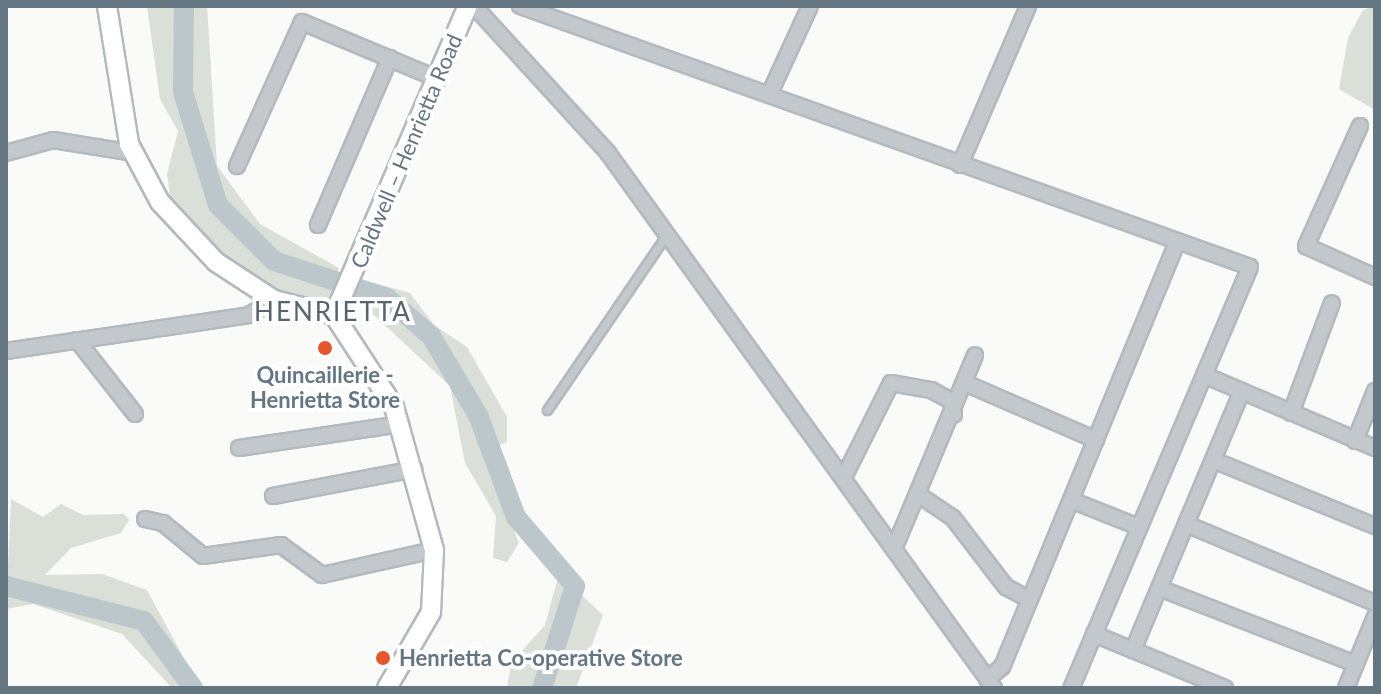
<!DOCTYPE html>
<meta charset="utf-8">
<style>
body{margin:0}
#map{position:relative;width:1381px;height:694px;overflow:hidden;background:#fafaf8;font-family:Lato,sans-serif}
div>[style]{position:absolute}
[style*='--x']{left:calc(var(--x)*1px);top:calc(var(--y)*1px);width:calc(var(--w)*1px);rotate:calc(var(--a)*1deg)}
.green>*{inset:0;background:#dadfd7}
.river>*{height:20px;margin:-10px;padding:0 10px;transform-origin:10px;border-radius:10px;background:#bbc7cb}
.roads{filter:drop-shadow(2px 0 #b3babf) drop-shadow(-2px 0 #b3babf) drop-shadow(0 2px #b3babf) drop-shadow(0 -2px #b3babf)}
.lane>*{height:7px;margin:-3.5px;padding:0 3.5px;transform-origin:3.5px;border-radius:3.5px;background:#c3c8cc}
.street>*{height:14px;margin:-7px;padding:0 7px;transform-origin:7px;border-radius:7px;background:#c3c8cc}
.secondary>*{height:18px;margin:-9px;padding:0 9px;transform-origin:9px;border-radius:9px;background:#fff}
.dots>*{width:22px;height:22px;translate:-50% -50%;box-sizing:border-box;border:4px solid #fff;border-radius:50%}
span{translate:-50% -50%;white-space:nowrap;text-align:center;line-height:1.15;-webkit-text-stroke:8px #fff;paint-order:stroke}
.street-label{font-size:22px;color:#657683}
.poi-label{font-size:22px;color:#657683;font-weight:700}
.left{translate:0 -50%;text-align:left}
.quarter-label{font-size:26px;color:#57646e;letter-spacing:2px}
.frame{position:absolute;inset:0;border:8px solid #657683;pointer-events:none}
</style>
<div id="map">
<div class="green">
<div style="clip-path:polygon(147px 6px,207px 6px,217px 166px,260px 224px,339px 268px,329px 307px,266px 287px,189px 233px,172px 211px,167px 174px,178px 131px,160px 99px)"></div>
<div style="clip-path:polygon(1375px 6px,1375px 110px,1339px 89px,1348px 38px,1363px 10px)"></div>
<div style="clip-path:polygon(367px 281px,410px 293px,434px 325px,467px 347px,507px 417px,507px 442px,484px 451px,519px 543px,507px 562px,493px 558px,496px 516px,465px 463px,450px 386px,360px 302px,360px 284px)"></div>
<div style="clip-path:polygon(11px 499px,43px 517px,61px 504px,83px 515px,124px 514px,129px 520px,121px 533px,71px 548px,45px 575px,102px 574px,147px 590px,200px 688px,172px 688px,122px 634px,33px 604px,6px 609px)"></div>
<div style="clip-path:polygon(559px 574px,603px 615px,576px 688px,507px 688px,511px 663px,545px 625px)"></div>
</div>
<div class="river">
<div style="--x:184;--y:6;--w:86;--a:90.7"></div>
<div style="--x:183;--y:92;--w:118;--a:72.8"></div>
<div style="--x:218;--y:205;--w:79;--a:45"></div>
<div style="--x:274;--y:261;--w:119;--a:18.1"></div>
<div style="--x:387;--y:298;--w:58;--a:40.8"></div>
<div style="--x:431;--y:336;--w:92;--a:59.3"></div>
<div style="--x:478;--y:415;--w:109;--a:69.6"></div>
<div style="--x:516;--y:517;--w:91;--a:49.5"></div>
<div style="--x:575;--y:586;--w:107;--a:107.9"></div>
<div style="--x:6;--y:586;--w:142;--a:14.2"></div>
<div style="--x:144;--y:621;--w:83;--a:53.8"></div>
</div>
<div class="roads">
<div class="lane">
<div style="--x:547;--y:410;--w:213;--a:-55.7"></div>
</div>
<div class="street">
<div style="--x:474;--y:6;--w:199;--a:47.6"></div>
<div style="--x:608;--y:153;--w:660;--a:54.19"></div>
<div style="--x:520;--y:6;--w:775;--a:19.67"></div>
<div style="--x:1250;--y:267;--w:457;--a:113"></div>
<div style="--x:769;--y:95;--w:98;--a:-65.3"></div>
<div style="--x:1360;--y:126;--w:132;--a:114.2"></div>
<div style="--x:1306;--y:246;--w:76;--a:24.2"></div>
<div style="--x:6;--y:153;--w:49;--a:-15.5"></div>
<div style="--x:53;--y:140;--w:81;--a:9.2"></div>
<div style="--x:960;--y:165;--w:173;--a:-66.8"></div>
<div style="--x:237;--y:166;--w:158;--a:-65.7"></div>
<div style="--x:302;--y:22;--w:145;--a:22.7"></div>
<div style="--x:318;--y:225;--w:182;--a:-66.7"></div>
<div style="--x:77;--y:340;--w:94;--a:51.9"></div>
<div style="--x:6;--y:351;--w:246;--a:-8.4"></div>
<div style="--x:249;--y:315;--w:29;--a:-31"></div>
<div style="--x:1204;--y:375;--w:186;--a:23.1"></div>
<div style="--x:965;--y:383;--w:143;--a:23.5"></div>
<div style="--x:1291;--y:413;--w:117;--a:-69.6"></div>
<div style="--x:1355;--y:441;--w:54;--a:-68.2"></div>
<div style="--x:239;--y:448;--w:164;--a:-8.4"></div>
<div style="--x:1213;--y:460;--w:175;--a:22.2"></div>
<div style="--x:844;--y:477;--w:105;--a:-63.4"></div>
<div style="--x:891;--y:383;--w:41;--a:9.9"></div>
<div style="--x:931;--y:390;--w:21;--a:28"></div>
<div style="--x:950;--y:400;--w:15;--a:74"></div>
<div style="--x:919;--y:495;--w:41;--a:34.1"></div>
<div style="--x:953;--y:518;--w:87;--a:52.5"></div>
<div style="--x:1006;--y:587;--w:27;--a:28"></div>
<div style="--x:273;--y:496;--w:144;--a:-10.8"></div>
<div style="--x:1071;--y:500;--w:73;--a:21.7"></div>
<div style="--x:145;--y:519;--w:18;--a:13"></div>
<div style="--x:163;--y:523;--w:52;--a:39.5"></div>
<div style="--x:203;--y:556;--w:79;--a:-8"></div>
<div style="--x:281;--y:545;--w:51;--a:36.2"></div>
<div style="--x:322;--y:575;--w:115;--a:-12.6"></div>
<div style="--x:1186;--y:524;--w:205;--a:22.7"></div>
<div style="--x:894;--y:549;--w:210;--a:-67.3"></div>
<div style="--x:1159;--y:588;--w:211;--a:21.1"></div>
<div style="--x:1094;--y:634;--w:142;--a:22.4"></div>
<div style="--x:1133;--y:650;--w:281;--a:-67.2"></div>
<div style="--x:987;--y:679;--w:19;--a:-39"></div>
<div style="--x:1002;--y:667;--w:459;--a:-67.6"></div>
<div style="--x:1346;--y:688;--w:77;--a:-67.8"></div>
</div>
<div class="secondary">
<div style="--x:107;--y:6;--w:140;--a:80.9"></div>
<div style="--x:129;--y:144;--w:66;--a:61.9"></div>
<div style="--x:160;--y:202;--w:82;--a:47"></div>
<div style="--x:216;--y:262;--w:69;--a:33.2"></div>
<div style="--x:274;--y:300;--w:62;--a:14"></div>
<div style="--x:387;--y:688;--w:88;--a:-59.9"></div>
<div style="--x:431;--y:612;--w:62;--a:-87.2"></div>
<div style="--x:434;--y:550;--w:148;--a:-105.6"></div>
<div style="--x:394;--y:407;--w:110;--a:-123.1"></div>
<div style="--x:334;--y:315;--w:337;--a:-66.6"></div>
</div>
</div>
<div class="dots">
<div style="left:325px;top:348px;background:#e4572e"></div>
<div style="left:383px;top:658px;background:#e4572e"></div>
</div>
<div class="street-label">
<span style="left:406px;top:151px;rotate:-67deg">Caldwell – Henrietta Road</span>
</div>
<div class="poi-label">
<span style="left:325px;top:387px">Quincaillerie -<br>Henrietta Store</span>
<span class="left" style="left:399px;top:658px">Henrietta Co-operative Store</span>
</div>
<div class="quarter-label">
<span style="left:333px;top:312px">HENRIETTA</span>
</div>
<div class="frame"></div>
</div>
